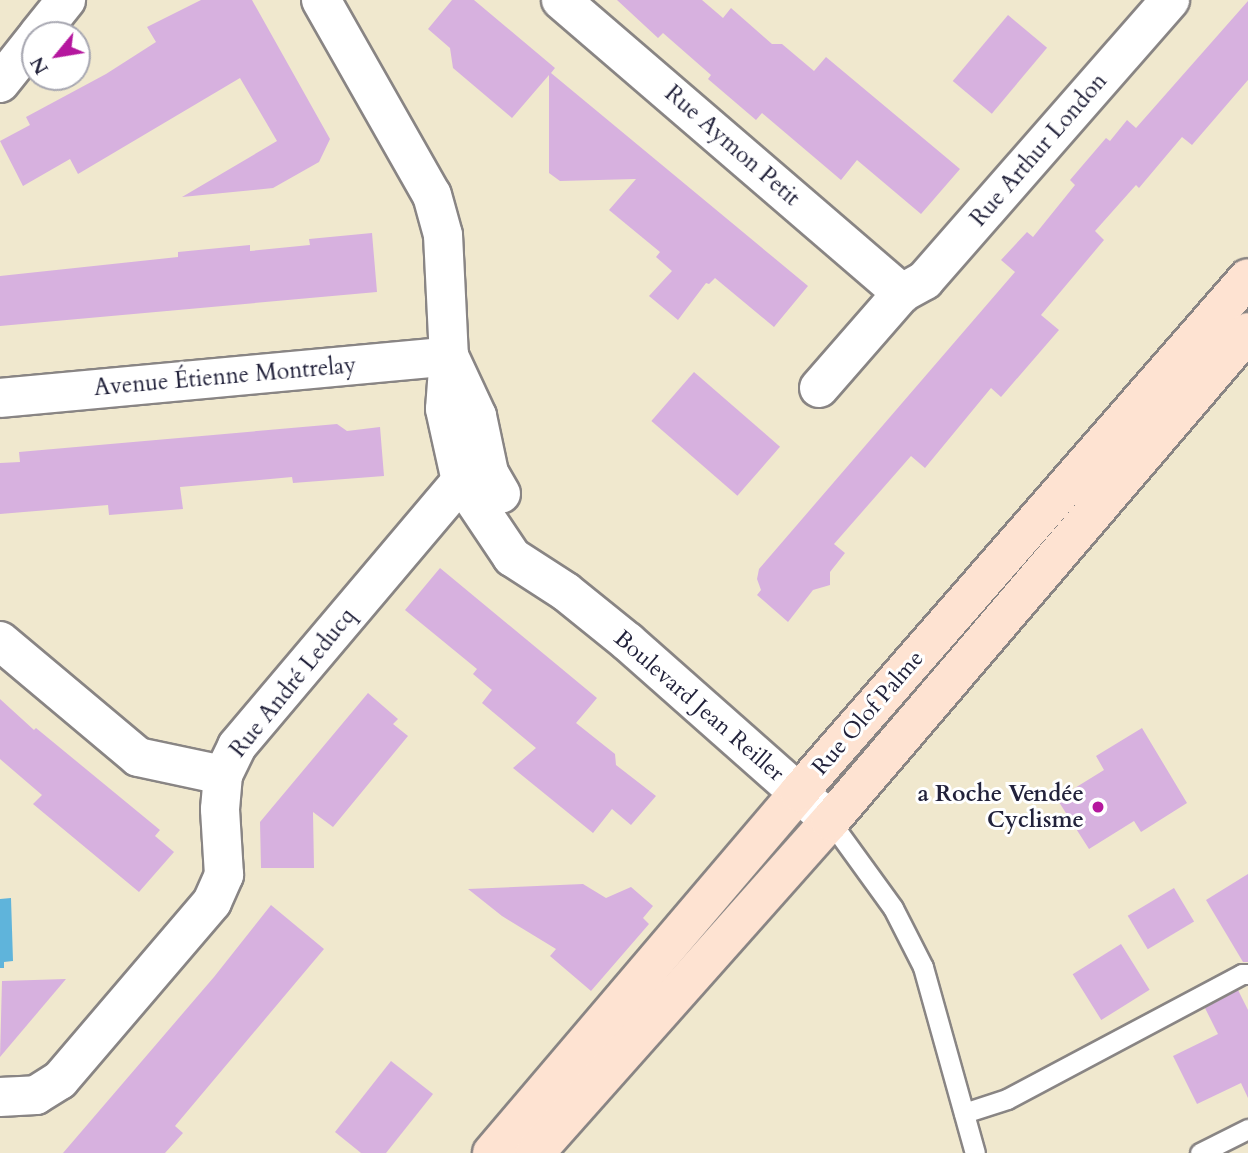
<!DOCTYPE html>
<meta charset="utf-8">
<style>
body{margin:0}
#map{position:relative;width:1248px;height:1153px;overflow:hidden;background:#f0e8ce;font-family:Cardo,serif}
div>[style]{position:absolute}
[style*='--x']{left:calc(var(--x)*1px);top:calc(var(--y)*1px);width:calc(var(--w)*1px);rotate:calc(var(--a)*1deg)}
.water>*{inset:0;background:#5fb4db}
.building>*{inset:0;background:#d7b1df;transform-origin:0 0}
.roads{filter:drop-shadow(2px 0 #898584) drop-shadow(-2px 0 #898584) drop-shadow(0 2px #898584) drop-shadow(0 -2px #898584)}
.lane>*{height:19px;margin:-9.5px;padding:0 9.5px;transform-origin:9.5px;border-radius:9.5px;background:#fff}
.street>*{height:38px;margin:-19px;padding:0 19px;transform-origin:19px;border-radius:19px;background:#fff}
.secondary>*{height:38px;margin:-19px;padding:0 19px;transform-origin:19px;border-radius:19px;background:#fee3d2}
.dots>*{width:19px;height:19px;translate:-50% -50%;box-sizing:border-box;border:4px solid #fff;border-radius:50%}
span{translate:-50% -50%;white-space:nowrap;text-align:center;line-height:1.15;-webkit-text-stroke:6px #fff;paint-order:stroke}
.street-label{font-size:23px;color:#22223b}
.poi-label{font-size:23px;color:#22223b;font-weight:700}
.right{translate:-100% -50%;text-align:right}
.north{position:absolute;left:21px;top:21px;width:70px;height:70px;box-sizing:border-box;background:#fff;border:2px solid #a7a7b1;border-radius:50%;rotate:240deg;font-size:19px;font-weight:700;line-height:28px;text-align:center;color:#22223b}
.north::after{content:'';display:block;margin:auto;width:24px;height:32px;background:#b5179e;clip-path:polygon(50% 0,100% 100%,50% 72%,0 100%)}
</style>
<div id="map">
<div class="water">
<div style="clip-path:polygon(11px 898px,13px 961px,4px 962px,4px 968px,0 968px,0 899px)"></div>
</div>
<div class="building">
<div style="clip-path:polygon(201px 0,252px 0,330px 139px,319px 162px,273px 188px,182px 197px,277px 141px,240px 78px,78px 174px,70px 159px,23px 186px,0 141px,30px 125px,26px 117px,106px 74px,156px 42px,147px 27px)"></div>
<div style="clip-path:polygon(452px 0,474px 0,555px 68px,551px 73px,808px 286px,774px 327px,715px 278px,709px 284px,706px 283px,678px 320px,649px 296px,672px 271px,656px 257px,660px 252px,609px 210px,636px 179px,560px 181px,549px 173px,549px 75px,512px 118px,453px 68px,450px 48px,428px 29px)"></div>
<div style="clip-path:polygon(617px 0,702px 0,723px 18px,731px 8px,772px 44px,782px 44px,814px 71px,826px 57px,960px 169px,921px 214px,857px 160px,841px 180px,762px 113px,756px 120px,708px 79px,711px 75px,663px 33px,658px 38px)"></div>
<div style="clip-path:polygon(1248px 1px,1248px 80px,1192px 145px,1182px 137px,1139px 188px,1136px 185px,1095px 231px,1104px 240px,1041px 315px,1059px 330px,1001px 397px,991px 388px,925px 468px,911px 456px,834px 544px,845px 553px,830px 572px,830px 585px,813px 590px,788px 622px,757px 595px,761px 590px,757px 579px,759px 569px,1015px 272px,1001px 260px,1027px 232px,1033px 237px,1075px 185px,1070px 180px,1106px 138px,1110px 141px,1127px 120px,1136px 128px)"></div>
<div style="left:1008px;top:15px;width:51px;height:86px;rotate:40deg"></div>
<div style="clip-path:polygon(372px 233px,377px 292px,0 326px,0 276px,178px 257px,178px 252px,250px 245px,250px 251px,310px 245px,309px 239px)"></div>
<div style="left:694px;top:372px;width:114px;height:65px;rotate:41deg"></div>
<div style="clip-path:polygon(337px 424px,347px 431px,380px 427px,384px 476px,293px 483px,292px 477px,180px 487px,183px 509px,109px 515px,108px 505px,0 514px,0 463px,20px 462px,19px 452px)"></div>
<div style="clip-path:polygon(440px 568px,597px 698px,576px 723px,615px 754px,616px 765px,656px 796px,631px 825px,612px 809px,593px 833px,513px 768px,536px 748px,482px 703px,492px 690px,473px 674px,477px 669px,405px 610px)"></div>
<div style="clip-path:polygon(368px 693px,398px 719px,393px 724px,408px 736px,333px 827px,313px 812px,314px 868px,261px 868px,260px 822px)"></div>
<div style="clip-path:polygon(0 699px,34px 730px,36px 728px,160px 830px,155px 836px,174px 852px,139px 892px,33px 804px,42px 795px,0 759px)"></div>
<div style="clip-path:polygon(1142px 728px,1187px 803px,1141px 832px,1134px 821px,1089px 849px,1057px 799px,1104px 770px,1096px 756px)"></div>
<div style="clip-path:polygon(1248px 874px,1248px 962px,1243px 962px,1206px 900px)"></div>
<div style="clip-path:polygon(583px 884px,606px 898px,631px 887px,653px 906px,643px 918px,649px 924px,591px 991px,550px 956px,556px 949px,502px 916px,468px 889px)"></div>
<div style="left:1174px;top:888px;width:39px;height:54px;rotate:59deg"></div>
<div style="clip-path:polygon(271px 905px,324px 949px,175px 1126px,183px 1133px,165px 1153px,63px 1153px,214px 977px)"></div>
<div style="left:1121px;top:944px;width:54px;height:57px;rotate:58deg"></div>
<div style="clip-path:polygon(66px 979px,0 1057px,2px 981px)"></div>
<div style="clip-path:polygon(1238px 990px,1248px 1010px,1248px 1098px,1241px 1083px,1197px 1104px,1173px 1056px,1218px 1034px,1205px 1008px)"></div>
<div style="clip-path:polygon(391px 1061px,433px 1094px,386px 1153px,361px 1153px,335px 1132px)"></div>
</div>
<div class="roads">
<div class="lane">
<div style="--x:830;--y:821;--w:107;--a:54.1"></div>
<div style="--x:893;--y:908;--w:66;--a:63"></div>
<div style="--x:923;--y:967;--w:193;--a:74.4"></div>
<div style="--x:964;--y:1113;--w:45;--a:-18"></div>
<div style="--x:1007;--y:1099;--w:266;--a:-28"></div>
<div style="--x:1242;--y:974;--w:6;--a:0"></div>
<div style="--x:1200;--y:1153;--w:54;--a:-26.6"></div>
</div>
<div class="street">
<div style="--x:321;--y:0;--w:224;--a:60.4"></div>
<div style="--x:432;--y:195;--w:41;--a:74.6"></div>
<div style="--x:443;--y:235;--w:121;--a:87.2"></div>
<div style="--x:449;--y:356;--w:53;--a:94.3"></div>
<div style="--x:445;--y:409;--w:74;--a:77.5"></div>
<div style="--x:461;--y:481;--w:92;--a:56.1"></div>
<div style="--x:512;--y:557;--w:64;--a:32.9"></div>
<div style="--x:566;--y:592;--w:80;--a:38.9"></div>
<div style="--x:628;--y:642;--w:270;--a:41.5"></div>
<div style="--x:561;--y:0;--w:450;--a:40.7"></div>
<div style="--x:38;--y:35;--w:45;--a:-51.3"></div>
<div style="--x:0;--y:83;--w:56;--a:-51.5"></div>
<div style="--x:450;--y:358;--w:64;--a:65"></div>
<div style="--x:477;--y:416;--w:58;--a:78.1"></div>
<div style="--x:489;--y:473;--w:24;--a:60"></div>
<div style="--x:819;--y:388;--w:126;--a:-48.9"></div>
<div style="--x:902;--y:293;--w:26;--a:-29"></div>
<div style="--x:925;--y:280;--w:372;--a:-48.8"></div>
<div style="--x:0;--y:398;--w:451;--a:-5.3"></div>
<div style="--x:0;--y:641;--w:180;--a:40"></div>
<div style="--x:138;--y:757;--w:87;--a:12"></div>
<div style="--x:0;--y:1097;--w:36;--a:-3"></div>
<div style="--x:36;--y:1095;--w:28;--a:-32"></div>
<div style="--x:60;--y:1080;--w:234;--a:-49.5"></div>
<div style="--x:212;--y:902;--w:30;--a:-66"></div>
<div style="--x:224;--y:875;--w:66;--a:-93.5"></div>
<div style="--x:220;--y:809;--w:34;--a:-85"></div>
<div style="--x:223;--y:775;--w:32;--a:-64"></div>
<div style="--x:237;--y:746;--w:347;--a:-49.8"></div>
<div style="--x:461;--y:481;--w:29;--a:-16"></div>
</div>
<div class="secondary">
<div style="--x:492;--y:1153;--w:474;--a:-49.6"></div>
<div style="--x:799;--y:792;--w:682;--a:-48.86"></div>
<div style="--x:535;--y:1153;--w:444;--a:-48.4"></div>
<div style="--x:830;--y:821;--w:643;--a:-49.48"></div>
</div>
</div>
<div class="dots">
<div style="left:1098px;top:807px;background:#b5179e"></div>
</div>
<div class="street-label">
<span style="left:732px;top:146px;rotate:41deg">Rue Aymon Petit</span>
<span style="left:1039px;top:150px;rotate:-49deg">Rue Arthur London</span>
<span style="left:225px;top:377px;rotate:-5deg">Avenue Étienne Montrelay</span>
<span style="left:293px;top:683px;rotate:-51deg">Rue André Leducq</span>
<span style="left:699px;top:706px;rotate:41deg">Boulevard Jean Reiller</span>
<span style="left:868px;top:713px;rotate:-49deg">Rue Olof Palme</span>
</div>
<div class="poi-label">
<span class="right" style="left:1084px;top:807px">a Roche Vendée<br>Cyclisme</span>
</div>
<div class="north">N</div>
</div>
